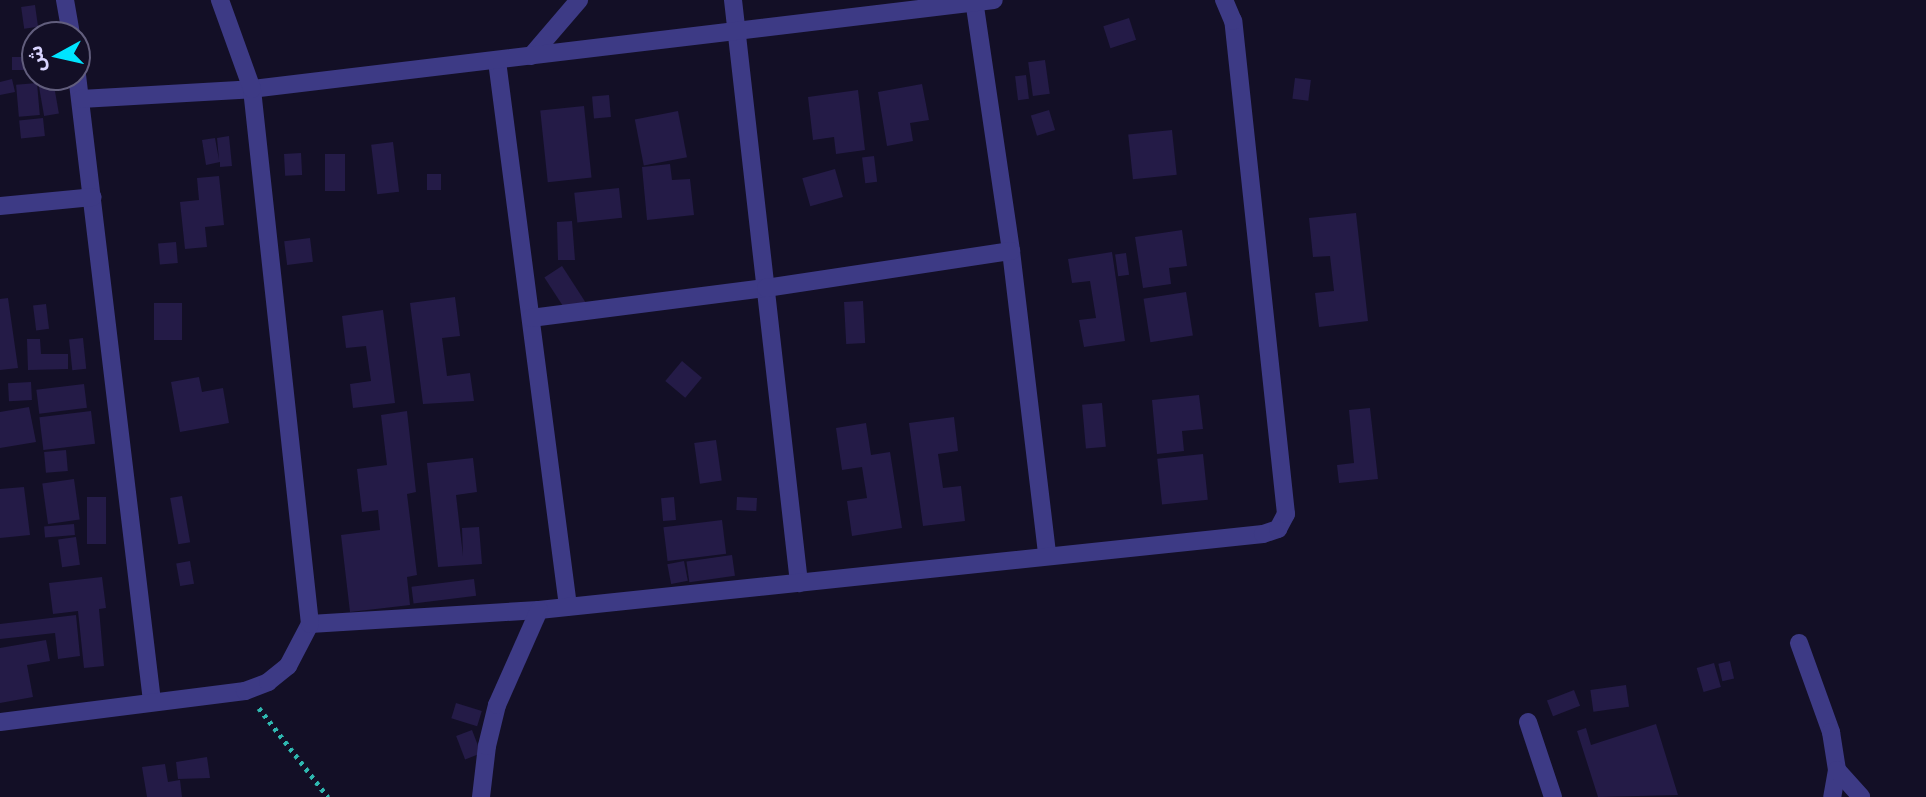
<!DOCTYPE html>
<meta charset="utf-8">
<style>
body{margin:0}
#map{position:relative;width:1926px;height:797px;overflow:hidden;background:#130f26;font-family:Roboto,"Noto Sans Arabic",sans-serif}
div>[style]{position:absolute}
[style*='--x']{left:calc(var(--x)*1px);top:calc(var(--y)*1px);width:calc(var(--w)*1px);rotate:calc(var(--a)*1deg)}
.building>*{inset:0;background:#241b47;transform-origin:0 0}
.path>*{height:4.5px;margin-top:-2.25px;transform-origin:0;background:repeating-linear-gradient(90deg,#2fb8b0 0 3.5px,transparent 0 8.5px)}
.minor>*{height:18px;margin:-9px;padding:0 9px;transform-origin:9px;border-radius:9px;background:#3d3a85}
span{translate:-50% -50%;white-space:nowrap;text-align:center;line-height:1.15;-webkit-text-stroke:5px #130f26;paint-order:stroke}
.north{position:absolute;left:21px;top:21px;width:70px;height:70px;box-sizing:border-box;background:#130f26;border:2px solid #625e7d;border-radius:50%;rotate:262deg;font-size:19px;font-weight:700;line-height:28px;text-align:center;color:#d9d4ff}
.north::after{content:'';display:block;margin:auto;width:24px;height:32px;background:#00e5ff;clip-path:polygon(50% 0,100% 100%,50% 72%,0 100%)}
</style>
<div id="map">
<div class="building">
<div style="left:35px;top:5px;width:22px;height:14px;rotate:82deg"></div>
<div style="left:1129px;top:18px;width:23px;height:27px;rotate:72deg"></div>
<div style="left:35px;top:57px;width:13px;height:23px;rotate:90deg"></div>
<div style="left:1045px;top:60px;width:34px;height:17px;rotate:82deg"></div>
<div style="left:1026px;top:75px;width:24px;height:11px;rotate:83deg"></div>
<div style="left:1295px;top:78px;width:16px;height:21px;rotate:7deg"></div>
<div style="clip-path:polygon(12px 79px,15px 92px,0 95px,0 82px)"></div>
<div style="left:53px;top:80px;width:34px;height:15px;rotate:80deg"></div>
<div style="left:37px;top:83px;width:32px;height:21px;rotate:85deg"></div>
<div style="clip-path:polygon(922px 84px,929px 120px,910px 123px,913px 141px,887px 146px,878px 92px)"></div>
<div style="clip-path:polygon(858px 90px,865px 150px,836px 154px,834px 137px,813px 140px,808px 97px)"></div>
<div style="left:609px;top:95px;width:22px;height:17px;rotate:85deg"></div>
<div style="left:584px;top:106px;width:72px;height:44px;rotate:84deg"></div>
<div style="left:1049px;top:110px;width:21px;height:19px;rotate:73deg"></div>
<div style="left:678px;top:111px;width:47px;height:44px;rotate:79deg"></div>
<div style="left:43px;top:118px;width:18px;height:24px;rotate:84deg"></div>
<div style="left:1172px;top:130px;width:45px;height:44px;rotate:84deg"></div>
<div style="clip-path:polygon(229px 136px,232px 166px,220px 167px,220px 162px,206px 165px,202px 140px,215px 138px,219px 160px,217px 138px)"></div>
<div style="left:393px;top:142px;width:50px;height:22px;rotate:83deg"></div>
<div style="left:301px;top:153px;width:22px;height:17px;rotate:87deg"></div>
<div style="left:325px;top:154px;width:20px;height:37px"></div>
<div style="left:874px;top:156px;width:26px;height:12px;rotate:83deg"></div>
<div style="clip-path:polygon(670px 164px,672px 180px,690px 179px,694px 215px,647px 220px,642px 167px)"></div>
<div style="left:835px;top:169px;width:29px;height:34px;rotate:74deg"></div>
<div style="left:427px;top:174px;width:14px;height:16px"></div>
<div style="clip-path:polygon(219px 176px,224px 225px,205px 227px,207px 247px,185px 249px,180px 202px,199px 200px,197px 178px)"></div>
<div style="left:619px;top:188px;width:30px;height:45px;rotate:84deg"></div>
<div style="clip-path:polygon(1356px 213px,1368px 321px,1319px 327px,1315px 293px,1334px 291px,1330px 256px,1313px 257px,1309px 218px)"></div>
<div style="clip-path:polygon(572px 221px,575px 260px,558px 260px,557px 222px)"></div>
<div style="clip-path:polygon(1182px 230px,1187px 266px,1169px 268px,1171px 284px,1143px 288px,1135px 237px)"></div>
<div style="left:310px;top:238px;width:24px;height:26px;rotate:83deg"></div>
<div style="left:176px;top:242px;width:21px;height:18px;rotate:85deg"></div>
<div style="clip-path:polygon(1112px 252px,1125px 341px,1084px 347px,1079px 320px,1096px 318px,1090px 281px,1072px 283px,1068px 259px)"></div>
<div style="left:1126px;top:253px;width:22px;height:11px;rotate:82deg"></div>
<div style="left:562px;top:266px;width:44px;height:21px;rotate:57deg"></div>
<div style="left:1186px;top:292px;width:44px;height:43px;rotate:81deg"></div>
<div style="clip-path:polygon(455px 297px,460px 336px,442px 338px,447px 376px,470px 373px,474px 401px,423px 404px,410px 303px)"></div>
<div style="clip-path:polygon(8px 298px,18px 368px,0 370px,0 299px)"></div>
<div style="left:863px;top:301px;width:42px;height:19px;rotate:87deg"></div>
<div style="left:182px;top:303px;width:37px;height:28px;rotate:90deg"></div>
<div style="left:46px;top:304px;width:25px;height:13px;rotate:83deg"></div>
<div style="clip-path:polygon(383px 310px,395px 403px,353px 408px,350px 384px,371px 381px,366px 346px,346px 348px,342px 316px)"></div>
<div style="left:83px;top:338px;width:31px;height:14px;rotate:84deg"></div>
<div style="clip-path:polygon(27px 339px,40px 339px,41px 354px,68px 354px,68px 369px,28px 370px)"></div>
<div style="left:682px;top:361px;width:26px;height:26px;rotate:40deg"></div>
<div style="clip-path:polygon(199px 377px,202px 392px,223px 388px,229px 423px,180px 432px,171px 382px)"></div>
<div style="left:31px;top:382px;width:18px;height:23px;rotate:87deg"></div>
<div style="left:84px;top:384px;width:24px;height:48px;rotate:83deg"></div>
<div style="clip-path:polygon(1199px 395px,1203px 429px,1182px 431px,1184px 451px,1157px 454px,1152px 400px)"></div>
<div style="left:1102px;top:403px;width:44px;height:20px;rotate:85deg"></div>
<div style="clip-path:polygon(29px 407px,36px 442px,0 448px,0 412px)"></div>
<div style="clip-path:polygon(1370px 408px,1378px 479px,1339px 483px,1337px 465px,1354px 463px,1349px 410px)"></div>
<div style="left:91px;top:411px;width:33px;height:52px;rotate:83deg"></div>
<div style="clip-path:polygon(407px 411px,416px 492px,407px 494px,417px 575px,407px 577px,410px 605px,350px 612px,341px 535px,380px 530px,378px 510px,362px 512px,357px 469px,387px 465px,381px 415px)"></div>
<div style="clip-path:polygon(954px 417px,958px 451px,938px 454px,943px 488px,961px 486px,965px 521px,923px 526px,909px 423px)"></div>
<div style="clip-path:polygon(866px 423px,871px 455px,890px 452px,902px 528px,852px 536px,847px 501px,867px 498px,862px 467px,842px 470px,836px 428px)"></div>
<div style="left:716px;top:440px;width:41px;height:22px;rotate:82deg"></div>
<div style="left:66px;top:450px;width:21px;height:22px;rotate:85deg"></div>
<div style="left:1203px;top:454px;width:46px;height:46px;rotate:84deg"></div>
<div style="clip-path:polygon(473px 458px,477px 492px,456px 495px,463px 556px,462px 528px,479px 527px,482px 564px,438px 567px,427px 463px)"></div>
<div style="left:74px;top:479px;width:41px;height:32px;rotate:82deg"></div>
<div style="clip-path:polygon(24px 487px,30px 535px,0 538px,0 489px)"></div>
<div style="left:182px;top:496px;width:47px;height:12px;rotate:80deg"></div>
<div style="left:87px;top:497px;width:19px;height:47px"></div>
<div style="left:674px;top:497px;width:23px;height:13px;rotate:85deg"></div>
<div style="left:737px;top:497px;width:20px;height:13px;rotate:3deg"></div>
<div style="left:722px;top:520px;width:34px;height:59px;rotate:83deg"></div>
<div style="left:74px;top:524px;width:11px;height:30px;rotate:85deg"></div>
<div style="left:76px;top:537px;width:28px;height:18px;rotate:82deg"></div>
<div style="left:732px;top:555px;width:21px;height:46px;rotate:82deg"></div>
<div style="left:190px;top:561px;width:23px;height:14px;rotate:80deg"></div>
<div style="left:684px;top:561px;width:20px;height:17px;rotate:79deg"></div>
<div style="clip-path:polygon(102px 577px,106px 608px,99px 609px,104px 666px,84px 668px,78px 611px,53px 614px,49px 583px)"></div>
<div style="left:474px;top:579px;width:17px;height:63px;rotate:83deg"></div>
<div style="clip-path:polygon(76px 615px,80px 656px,58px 659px,55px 633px,0 639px,0 624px)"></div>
<div style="clip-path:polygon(46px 640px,50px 661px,27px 665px,33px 697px,0 703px,0 648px)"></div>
<div style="left:1730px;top:661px;width:18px;height:12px;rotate:77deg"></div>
<div style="left:1714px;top:663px;width:25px;height:18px;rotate:74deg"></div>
<div style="left:1626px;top:685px;width:22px;height:36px;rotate:82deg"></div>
<div style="left:1574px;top:690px;width:17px;height:29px;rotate:69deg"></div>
<div style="left:456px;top:703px;width:27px;height:16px;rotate:17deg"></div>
<div style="clip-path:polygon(1656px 724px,1678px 795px,1598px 797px,1577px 731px,1586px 728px,1591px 745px)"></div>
<div style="left:472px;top:730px;width:25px;height:17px;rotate:69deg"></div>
<div style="clip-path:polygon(207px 757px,210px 778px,178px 779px,176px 762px)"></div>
<div style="clip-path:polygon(165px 764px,168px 782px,180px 780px,182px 797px,147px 797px,142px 767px)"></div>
</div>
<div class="path">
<div style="--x:259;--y:708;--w:113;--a:52.2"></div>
</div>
<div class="minor">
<div style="--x:65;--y:0;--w:36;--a:80"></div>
<div style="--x:733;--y:0;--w:587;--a:83.54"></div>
<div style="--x:974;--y:0;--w:254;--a:81.6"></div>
<div style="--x:1011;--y:251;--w:306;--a:83.2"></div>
<div style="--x:531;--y:56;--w:74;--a:-49.4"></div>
<div style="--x:497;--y:61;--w:550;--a:82.58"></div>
<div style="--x:77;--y:75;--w:630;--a:83.17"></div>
<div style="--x:81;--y:99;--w:171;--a:-3.3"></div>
<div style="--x:252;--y:89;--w:747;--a:-6.84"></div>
<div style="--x:0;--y:206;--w:93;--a:-5.5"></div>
<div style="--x:531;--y:318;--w:237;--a:-7.3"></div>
<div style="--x:766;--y:288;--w:248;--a:-8.6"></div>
<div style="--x:310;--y:624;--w:229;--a:-3.5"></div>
<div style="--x:539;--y:610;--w:728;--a:-5.99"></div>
<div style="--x:1263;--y:534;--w:16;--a:-18"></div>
<div style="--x:1278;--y:529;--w:17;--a:-62"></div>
<div style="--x:1286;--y:514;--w:496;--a:-96.1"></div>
<div style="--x:1233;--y:21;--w:23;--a:-113"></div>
<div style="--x:1799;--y:643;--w:95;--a:70.2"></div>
<div style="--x:1831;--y:732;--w:38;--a:81"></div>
<div style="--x:1837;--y:770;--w:27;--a:100"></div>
<div style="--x:0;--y:722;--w:247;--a:-7.2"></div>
<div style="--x:245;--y:691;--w:25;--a:-21"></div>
<div style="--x:268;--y:682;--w:26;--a:-39"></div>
<div style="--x:288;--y:666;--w:47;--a:-62.4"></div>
<div style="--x:310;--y:624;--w:538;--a:-96.19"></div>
<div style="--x:252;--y:89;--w:95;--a:-109.8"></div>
<div style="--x:1528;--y:722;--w:79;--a:71.6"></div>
<div style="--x:1837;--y:770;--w:36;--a:48"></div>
<div style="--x:481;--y:797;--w:51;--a:-83.3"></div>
<div style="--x:487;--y:746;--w:42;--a:-76.3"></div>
<div style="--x:497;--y:705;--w:104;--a:-66.1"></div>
</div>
<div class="north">ش</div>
</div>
